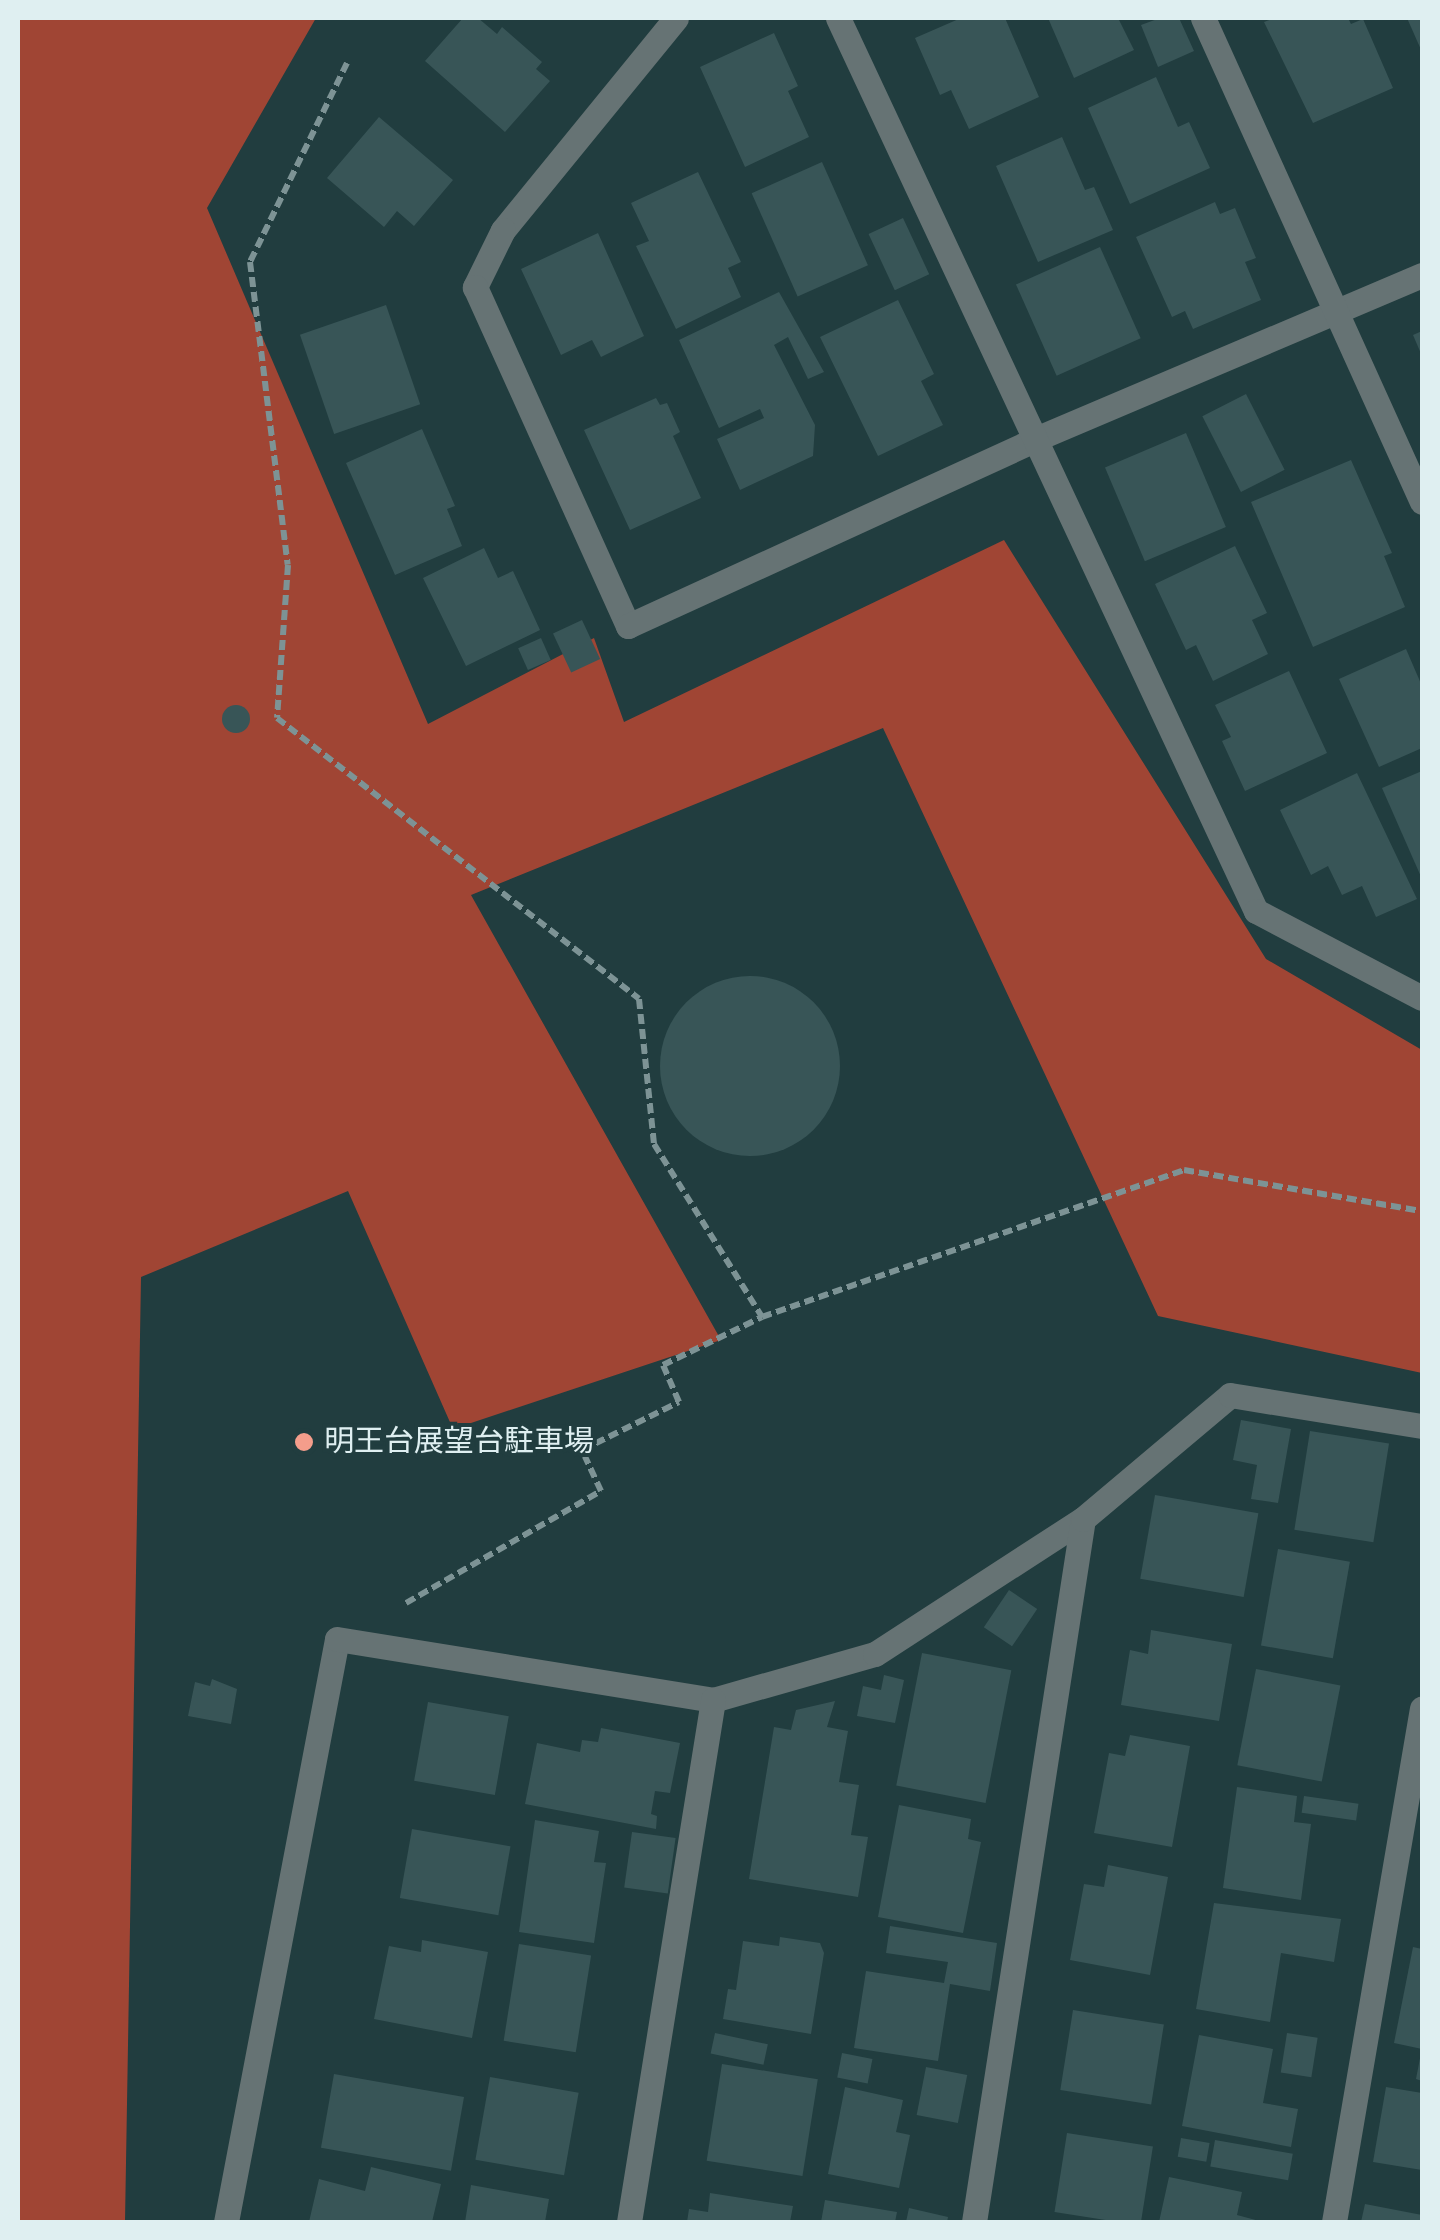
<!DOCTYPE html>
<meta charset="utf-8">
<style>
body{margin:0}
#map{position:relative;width:1440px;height:2240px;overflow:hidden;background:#213d3f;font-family:Signika,"Noto Sans JP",sans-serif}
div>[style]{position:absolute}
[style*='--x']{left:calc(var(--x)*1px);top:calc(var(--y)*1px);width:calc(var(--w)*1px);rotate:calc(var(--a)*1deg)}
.forest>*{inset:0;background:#a04534}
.building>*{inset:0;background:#385557;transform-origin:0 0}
.round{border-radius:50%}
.path>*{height:6px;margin-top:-3px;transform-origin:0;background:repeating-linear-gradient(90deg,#7d9395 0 10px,transparent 0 15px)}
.street>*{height:25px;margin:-12.5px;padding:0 12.5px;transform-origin:12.5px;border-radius:12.5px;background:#667374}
.dots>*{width:28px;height:28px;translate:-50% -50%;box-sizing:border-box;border:5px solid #213d3f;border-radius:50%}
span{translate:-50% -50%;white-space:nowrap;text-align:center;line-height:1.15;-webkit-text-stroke:8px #213d3f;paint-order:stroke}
.poi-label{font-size:30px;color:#dfeff1}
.left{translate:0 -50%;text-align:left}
.frame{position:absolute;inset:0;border:20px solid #dfeff1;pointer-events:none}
</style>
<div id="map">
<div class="forest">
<div style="clip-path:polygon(18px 18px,316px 18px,207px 208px,428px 724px,594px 638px,624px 722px,1004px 540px,1266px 959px,1422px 1050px,1422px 1373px,1158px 1316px,883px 728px,471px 895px,721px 1340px,453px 1429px,348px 1191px,141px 1277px,125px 2222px,18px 2222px)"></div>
</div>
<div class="building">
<div style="clip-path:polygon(463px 18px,478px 18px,497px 34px,502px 27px,542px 62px,536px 69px,550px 81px,505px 132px,425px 61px)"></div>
<div style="clip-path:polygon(961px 18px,1005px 18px,1039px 97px,969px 129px,951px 90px,940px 95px,915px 38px)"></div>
<div style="clip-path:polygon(1048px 18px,1118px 18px,1134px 50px,1074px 78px)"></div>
<div style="clip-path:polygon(1160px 18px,1179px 18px,1194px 51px,1158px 67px,1141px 25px)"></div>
<div style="clip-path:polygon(1275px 18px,1348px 18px,1351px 24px,1363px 19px,1393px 88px,1313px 123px,1264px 22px)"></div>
<div style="clip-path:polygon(1407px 18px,1422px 18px,1422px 52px)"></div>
<div style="clip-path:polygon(774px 33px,798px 86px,788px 91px,809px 137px,745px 167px,700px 67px)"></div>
<div style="clip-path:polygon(1156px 77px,1178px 127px,1189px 122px,1210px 168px,1130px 204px,1088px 108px)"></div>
<div style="clip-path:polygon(379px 117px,453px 180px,414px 226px,397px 211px,384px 227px,327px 178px)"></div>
<div style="clip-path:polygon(1062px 137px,1085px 190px,1094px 187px,1113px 230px,1038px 262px,996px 166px)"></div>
<div style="left:822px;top:162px;width:113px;height:77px;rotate:66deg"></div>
<div style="clip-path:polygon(698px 172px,741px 262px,728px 268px,741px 297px,676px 329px,636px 246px,649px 241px,631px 203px)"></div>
<div style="clip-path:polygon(1215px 202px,1220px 214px,1235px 208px,1256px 258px,1245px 262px,1261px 300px,1193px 329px,1185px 311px,1172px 317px,1136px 237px)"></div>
<div style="left:903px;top:218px;width:62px;height:38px;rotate:65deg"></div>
<div style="clip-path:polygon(598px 233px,644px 336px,601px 357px,592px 340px,561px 355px,521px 269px)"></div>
<div style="left:1100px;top:247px;width:100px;height:92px;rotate:66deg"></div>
<div style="clip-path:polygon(779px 292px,824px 372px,808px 379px,788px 337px,774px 345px,815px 425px,813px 456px,740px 490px,717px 439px,764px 418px,760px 409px,719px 428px,679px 340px)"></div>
<div style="clip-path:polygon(898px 300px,934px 374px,921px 381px,943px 425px,878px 456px,820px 337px)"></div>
<div style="left:386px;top:305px;width:105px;height:91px;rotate:71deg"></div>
<div style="clip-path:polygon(1422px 331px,1422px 356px,1413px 335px)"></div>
<div style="left:1246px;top:394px;width:85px;height:49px;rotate:63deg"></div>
<div style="clip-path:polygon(656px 398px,660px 405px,667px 403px,680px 432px,673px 436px,701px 498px,630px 530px,584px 430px)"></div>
<div style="clip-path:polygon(422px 429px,455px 506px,447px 509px,462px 546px,395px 575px,346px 463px)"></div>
<div style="left:1186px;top:433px;width:102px;height:88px;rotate:67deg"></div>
<div style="clip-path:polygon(1351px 460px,1392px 553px,1384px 556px,1405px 607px,1313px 647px,1251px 502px)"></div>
<div style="clip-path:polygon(1235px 546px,1267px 613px,1252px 620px,1268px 654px,1213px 681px,1196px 645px,1186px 650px,1155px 584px)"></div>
<div style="clip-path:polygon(484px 548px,498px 578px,513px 571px,540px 630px,466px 666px,423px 578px)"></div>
<div style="left:582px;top:620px;width:43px;height:32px;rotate:65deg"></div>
<div style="left:541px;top:638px;width:24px;height:25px;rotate:66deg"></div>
<div style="clip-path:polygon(1406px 649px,1422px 686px,1422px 748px,1379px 767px,1339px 679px)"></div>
<div style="clip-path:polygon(1289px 671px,1327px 753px,1245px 791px,1222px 741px,1231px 737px,1215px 705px)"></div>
<div class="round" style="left:222px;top:705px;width:28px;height:28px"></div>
<div style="clip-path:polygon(1422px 771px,1422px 879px,1382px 788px)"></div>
<div style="clip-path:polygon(1357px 773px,1417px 899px,1376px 917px,1362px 886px,1342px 895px,1328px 866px,1311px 875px,1280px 810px)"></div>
<div class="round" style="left:660px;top:976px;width:180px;height:180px"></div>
<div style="clip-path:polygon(1241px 1420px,1291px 1429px,1278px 1503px,1251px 1499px,1257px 1465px,1233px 1460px)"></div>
<div style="left:1310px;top:1431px;width:80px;height:100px;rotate:9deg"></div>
<div style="left:1155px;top:1495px;width:105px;height:85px;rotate:10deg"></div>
<div style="left:1278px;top:1549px;width:73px;height:98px;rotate:10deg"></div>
<div style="left:1009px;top:1590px;width:34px;height:45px;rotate:34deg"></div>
<div style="clip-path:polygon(1151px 1630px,1232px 1644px,1219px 1721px,1121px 1705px,1130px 1650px,1148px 1654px)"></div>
<div style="left:922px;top:1653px;width:91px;height:135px;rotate:11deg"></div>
<div style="left:1256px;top:1669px;width:86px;height:98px;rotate:11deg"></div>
<div style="clip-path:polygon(884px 1675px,904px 1680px,895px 1723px,857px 1716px,863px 1686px,881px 1690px)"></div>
<div style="clip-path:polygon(212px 1679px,237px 1689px,231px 1724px,188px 1716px,195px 1682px,210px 1686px)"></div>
<div style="clip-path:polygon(835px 1701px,827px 1727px,848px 1731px,839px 1782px,859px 1785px,851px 1835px,868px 1837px,858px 1897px,749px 1879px,774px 1727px,791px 1730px,796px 1710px)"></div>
<div style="left:428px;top:1702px;width:82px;height:80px;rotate:10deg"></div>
<div style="clip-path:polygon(601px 1728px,680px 1743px,670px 1793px,655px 1791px,651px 1814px,657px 1816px,656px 1829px,525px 1804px,537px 1743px,580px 1752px,582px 1740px,598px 1742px)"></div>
<div style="clip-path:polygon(1130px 1735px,1190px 1746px,1172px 1847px,1094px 1833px,1109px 1753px,1125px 1756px)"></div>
<div style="clip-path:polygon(1237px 1787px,1297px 1796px,1294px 1822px,1311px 1824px,1301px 1900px,1223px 1888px)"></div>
<div style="left:1304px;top:1796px;width:55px;height:17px;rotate:8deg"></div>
<div style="clip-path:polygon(899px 1805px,971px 1819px,968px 1839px,981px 1842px,963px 1933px,878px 1917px)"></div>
<div style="clip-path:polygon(535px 1820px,599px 1831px,594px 1862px,606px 1863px,594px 1943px,519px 1932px)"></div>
<div style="left:412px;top:1829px;width:100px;height:70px;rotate:10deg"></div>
<div style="left:632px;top:1832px;width:44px;height:56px;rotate:8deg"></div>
<div style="clip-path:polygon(1108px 1865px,1168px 1877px,1150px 1975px,1070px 1960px,1084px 1884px,1104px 1887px)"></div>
<div style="clip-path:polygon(1214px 1903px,1341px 1919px,1334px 1962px,1281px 1953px,1270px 2022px,1196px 2009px)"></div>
<div style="clip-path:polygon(890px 1926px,997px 1943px,990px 1991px,950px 1984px,938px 2061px,854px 2048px,866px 1971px,944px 1983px,948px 1962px,886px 1953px)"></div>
<div style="clip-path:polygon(780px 1937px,820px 1943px,824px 1953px,811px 2034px,723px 2019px,728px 1989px,736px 1990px,743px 1941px,779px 1946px)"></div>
<div style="clip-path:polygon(422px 1940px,488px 1952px,472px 2038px,374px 2019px,389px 1946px,421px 1952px)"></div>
<div style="left:519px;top:1944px;width:73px;height:98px;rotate:9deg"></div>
<div style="clip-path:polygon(1413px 1947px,1422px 1949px,1422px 2049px,1394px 2043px)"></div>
<div style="left:1073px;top:2010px;width:92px;height:81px;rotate:9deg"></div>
<div style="left:715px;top:2033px;width:54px;height:21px;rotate:12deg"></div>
<div style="left:1287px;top:2033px;width:31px;height:40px;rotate:9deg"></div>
<div style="clip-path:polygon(1199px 2035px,1273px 2049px,1263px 2103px,1298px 2109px,1291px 2147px,1182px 2126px)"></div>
<div style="left:842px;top:2053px;width:31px;height:25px;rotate:11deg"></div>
<div style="clip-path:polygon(1421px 2053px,1422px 2053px,1422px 2081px,1416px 2079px)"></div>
<div style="left:722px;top:2064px;width:97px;height:98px;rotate:9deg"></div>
<div style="left:926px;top:2067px;width:42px;height:49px;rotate:11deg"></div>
<div style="left:334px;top:2074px;width:132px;height:75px;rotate:10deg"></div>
<div style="left:490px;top:2077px;width:90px;height:84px;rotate:10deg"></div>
<div style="clip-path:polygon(845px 2087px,903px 2100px,896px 2132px,910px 2135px,899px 2188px,828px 2174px)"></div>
<div style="clip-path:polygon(1386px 2087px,1422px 2093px,1422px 2170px,1373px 2162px)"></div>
<div style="left:1067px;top:2133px;width:87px;height:80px;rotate:9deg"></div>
<div style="left:1181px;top:2138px;width:29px;height:19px;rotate:10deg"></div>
<div style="left:1215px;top:2140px;width:79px;height:27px;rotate:10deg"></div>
<div style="clip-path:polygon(371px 2167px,441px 2184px,432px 2222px,309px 2222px,319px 2179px,365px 2191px)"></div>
<div style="clip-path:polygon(1169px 2177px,1242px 2192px,1237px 2215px,1263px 2222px,1159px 2222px)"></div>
<div style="clip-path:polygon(471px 2185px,549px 2199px,545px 2222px,465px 2222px)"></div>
<div style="clip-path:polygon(710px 2193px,793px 2206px,790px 2222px,687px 2222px,689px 2209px,708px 2212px)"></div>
<div style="clip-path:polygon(825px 2200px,897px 2212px,895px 2222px,821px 2222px)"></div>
<div style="clip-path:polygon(1365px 2204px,1422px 2215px,1422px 2222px,1361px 2222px)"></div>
<div style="clip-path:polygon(909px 2208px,948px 2217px,947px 2222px,906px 2222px)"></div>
</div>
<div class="path">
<div style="--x:347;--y:63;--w:221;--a:116"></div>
<div style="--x:250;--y:262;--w:305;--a:82.9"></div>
<div style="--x:288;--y:565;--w:153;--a:94.1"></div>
<div style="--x:277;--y:718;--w:458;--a:37.8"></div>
<div style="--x:639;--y:999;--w:146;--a:84.1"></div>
<div style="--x:654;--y:1144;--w:204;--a:58"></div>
<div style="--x:762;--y:1317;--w:447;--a:-19.2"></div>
<div style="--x:1184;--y:1170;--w:242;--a:9.8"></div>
<div style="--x:406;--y:1603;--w:225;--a:-29.9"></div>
<div style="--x:601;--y:1491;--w:45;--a:-114.9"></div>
<div style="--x:582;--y:1450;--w:108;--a:-26.3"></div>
<div style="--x:679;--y:1402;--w:40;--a:-113.4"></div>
<div style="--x:663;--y:1365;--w:110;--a:-25.9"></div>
</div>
<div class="street">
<div style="--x:676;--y:18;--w:274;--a:129.2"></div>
<div style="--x:503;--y:230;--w:64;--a:116.2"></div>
<div style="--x:475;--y:287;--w:372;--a:65.7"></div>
<div style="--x:628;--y:626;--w:451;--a:-24.6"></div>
<div style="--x:1038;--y:438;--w:417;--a:-23"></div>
<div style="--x:838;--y:18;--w:986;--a:64.92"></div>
<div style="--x:1256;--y:911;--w:187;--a:27.7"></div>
<div style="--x:1203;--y:18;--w:531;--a:65.65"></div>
<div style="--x:226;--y:2222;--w:593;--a:-79.22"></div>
<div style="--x:337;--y:1639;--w:381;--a:9.2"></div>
<div style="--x:713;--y:1700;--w:168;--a:-15.9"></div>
<div style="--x:875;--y:1654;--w:248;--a:-33"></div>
<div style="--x:629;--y:2222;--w:529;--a:-80.86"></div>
<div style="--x:974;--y:2222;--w:711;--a:-81.19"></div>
<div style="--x:1083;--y:1519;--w:192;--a:-40.1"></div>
<div style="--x:1230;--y:1395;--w:194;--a:9.2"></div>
<div style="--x:1334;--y:2222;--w:521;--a:-80.28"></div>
</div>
<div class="dots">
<div style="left:304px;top:1442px;background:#f49d8b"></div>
</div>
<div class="poi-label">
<span class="left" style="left:324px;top:1442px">明王台展望台駐車場</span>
</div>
<div class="frame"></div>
</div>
